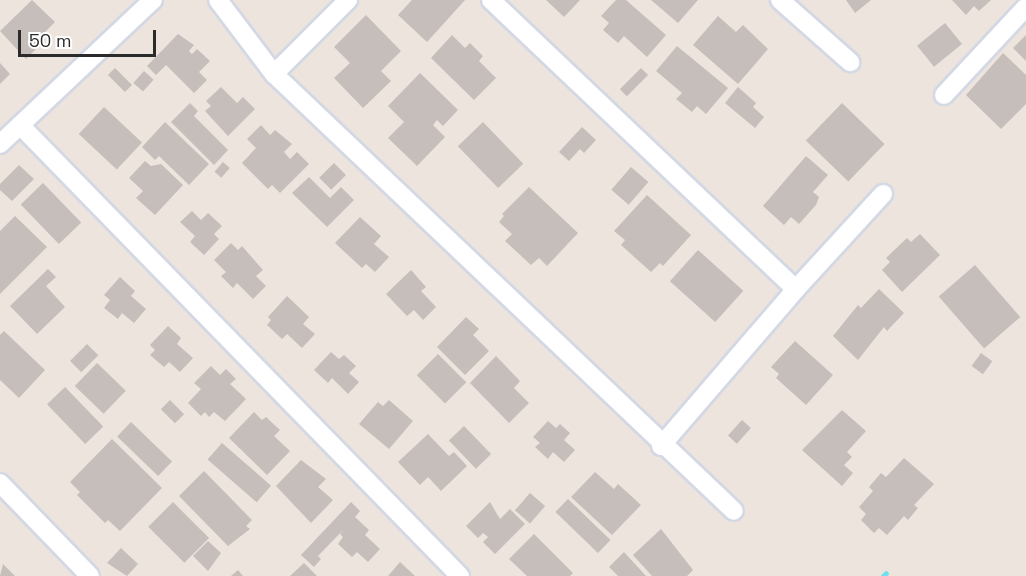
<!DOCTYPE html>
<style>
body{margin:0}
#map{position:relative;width:1026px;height:576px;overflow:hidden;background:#ede4dd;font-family:"Space Grotesk",sans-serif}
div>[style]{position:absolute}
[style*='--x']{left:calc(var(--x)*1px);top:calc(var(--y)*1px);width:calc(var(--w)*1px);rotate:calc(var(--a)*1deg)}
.stream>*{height:5px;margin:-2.5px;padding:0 2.5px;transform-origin:2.5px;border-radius:2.5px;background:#71e0ee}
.building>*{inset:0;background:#c5beba;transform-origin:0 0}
.roads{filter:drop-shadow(2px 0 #d3d8e4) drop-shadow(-2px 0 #d3d8e4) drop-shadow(0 2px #d3d8e4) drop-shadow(0 -2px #d3d8e4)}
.street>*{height:18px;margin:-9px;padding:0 9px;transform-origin:9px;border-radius:9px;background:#fff}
span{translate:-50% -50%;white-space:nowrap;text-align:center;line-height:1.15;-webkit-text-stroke:5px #fff;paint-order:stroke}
.scale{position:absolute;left:18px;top:30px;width:138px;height:27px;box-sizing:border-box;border:3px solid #2b2b2b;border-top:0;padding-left:8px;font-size:18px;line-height:21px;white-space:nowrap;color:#2b2b2b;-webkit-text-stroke:4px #fff;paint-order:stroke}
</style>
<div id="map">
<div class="stream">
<div style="--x:883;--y:576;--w:4;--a:-45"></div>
</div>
<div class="building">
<div style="clip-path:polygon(32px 0,55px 22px,41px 36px,45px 40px,26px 59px,0 31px)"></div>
<div style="clip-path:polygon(412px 0,465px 0,427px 42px,398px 15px)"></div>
<div style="clip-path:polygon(546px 0,580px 0,564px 17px)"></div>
<div style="clip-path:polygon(616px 0,626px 0,666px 35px,647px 57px,624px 36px,618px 43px,603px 30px,609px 23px,601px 16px)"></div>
<div style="clip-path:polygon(651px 0,698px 0,678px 23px)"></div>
<div style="clip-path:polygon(846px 0,871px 0,855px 13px)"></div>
<div style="clip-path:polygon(952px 0,991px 0,979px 11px,974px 6px,966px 15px)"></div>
<div style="clip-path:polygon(366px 15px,401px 51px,381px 71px,391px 81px,363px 108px,334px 78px,350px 63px,334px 47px)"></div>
<div style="clip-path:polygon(718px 16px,736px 32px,743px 25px,768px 49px,738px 84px,693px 45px)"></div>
<div style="left:945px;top:23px;width:27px;height:36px;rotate:51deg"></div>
<div style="clip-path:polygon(178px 34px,194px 45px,189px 51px,192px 54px,197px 49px,210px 61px,199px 72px,207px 80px,194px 93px,166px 65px,156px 75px,147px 66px)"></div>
<div style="clip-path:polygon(452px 35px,465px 48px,470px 43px,483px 56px,479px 61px,496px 78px,474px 100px,431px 58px)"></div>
<div style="clip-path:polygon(1026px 35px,1026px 61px,1013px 48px)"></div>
<div style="clip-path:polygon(677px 46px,728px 88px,706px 114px,697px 106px,692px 112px,676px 99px,682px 93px,656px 71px)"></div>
<div style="clip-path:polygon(1003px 53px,1026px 75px,1026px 104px,1001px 129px,966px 95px)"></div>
<div style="clip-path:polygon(0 63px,10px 74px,0 84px)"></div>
<div style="left:115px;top:68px;width:24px;height:10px;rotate:45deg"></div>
<div style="left:641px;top:68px;width:10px;height:30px;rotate:45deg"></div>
<div style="left:144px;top:71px;width:13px;height:16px;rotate:42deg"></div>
<div style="clip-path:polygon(420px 73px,458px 110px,443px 126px,437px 120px,433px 125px,445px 137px,417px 166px,388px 138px,404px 122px,388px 106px)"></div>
<div style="clip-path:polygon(221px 87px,237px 103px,243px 97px,255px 109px,228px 136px,205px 111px,211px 106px,206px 101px)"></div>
<div style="clip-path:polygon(738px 87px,756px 103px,753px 107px,764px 117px,755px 128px,725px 103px)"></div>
<div style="clip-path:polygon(190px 103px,198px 111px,194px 116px,228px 150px,214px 165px,171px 122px)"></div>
<div style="left:842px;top:103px;width:59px;height:52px;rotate:44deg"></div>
<div style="left:104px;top:107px;width:52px;height:37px;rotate:43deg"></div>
<div style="clip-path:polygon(165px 122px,209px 164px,189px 185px,159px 156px,155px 160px,142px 147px)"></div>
<div style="left:483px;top:122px;width:58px;height:35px;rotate:46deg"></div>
<div style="clip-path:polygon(261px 125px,270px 135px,275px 130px,292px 144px,284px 152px,290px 159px,297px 152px,309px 164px,280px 193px,272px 185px,268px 189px,242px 163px,256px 148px,247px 139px)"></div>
<div style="clip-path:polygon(582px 127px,596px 140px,584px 153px,580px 149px,569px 161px,559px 152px)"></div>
<div style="clip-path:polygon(806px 156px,828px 175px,813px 192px,819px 197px,816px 205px,799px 224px,791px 217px,784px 225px,763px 206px)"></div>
<div style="clip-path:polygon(145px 161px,151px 166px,161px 164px,183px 185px,155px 215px,136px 198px,143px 191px,129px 178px)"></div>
<div style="left:223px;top:162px;width:9px;height:13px;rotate:41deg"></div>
<div style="left:334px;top:163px;width:17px;height:21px;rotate:45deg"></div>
<div style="clip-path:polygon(19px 165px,34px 179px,12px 201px,0 190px,0 184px)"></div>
<div style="left:631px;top:167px;width:23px;height:30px;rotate:41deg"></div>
<div style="clip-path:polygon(309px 177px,330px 198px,341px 187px,354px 200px,327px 227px,292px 193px)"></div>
<div style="left:43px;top:183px;width:55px;height:31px;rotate:46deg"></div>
<div style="clip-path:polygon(529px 187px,578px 233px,547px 266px,539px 258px,531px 265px,505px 241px,512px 234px,499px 222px,504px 216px,502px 214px)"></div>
<div style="clip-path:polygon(647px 195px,691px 235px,663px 266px,660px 263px,651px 272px,621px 245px,625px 240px,614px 231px)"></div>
<div style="clip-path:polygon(192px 211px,201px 220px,208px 213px,222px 226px,214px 234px,219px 239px,204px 255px,190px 242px,195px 236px,180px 222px)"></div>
<div style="clip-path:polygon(15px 216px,47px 247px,0 294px,0 231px)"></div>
<div style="clip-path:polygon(360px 217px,381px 236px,374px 244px,389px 257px,375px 272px,366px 264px,362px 268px,335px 243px)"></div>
<div style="clip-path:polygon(920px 234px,940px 255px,902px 292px,882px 270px,890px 262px,886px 258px,907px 238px,911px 242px)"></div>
<div style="clip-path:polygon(231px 243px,238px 250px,242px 246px,263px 270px,256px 276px,266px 286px,253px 299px,237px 283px,233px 288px,221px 276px,226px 272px,214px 260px)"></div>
<div style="left:698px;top:250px;width:61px;height:42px;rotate:42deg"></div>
<div style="left:975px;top:265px;width:69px;height:48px;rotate:49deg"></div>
<div style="clip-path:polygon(48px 269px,56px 277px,46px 286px,65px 307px,37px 334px,10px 306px)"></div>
<div style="clip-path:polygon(411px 270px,426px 287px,421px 291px,436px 307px,423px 320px,414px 310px,407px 316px,386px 294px)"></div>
<div style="clip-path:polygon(120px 277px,135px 291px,131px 296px,146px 309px,134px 323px,122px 313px,118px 319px,104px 308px,110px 300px,104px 295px)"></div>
<div style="clip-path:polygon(879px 289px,904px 313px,887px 331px,884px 327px,858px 360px,833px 336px,858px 305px,861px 308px)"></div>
<div style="clip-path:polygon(287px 296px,309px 317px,303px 324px,315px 334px,302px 348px,287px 334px,282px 339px,267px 325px,271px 320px,268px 317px)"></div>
<div style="clip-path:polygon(466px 317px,479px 329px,473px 335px,489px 351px,465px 375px,437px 347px)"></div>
<div style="clip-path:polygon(168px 326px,181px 338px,177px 344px,193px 358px,180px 372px,169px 362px,164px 367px,150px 355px,155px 350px,150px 345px)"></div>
<div style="clip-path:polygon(4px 331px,45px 370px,19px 398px,0 380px,0 335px)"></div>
<div style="clip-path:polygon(795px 341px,833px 375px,806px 405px,776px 378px,779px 374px,771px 367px)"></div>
<div style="left:87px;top:344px;width:16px;height:24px;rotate:45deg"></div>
<div style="clip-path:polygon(331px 352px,339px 359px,344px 355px,356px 366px,349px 373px,359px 382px,348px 394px,332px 378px,328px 383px,314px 370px)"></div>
<div style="left:981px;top:353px;width:14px;height:16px;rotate:36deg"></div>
<div style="left:438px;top:354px;width:40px;height:30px;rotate:45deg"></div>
<div style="clip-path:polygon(496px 356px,520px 381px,514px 388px,529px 403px,509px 423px,470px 383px)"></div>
<div style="left:97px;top:363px;width:40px;height:32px;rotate:44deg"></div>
<div style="clip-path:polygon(211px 366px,220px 375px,226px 369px,236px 379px,230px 384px,246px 399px,225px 421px,214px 412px,209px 417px,205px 412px,201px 416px,188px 403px,201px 389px,194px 383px)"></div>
<div style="left:65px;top:387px;width:55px;height:25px;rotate:46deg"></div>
<div style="left:170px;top:400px;width:20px;height:13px;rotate:45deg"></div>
<div style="clip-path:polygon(389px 400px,413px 421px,389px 449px,359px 424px,378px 402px,383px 406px)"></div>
<div style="clip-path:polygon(842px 410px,866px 431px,847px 452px,852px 457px,844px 465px,853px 473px,842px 486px,802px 450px)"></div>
<div style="clip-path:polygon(254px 412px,262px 420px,266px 417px,280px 430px,274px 436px,290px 451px,267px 475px,229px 438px)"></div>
<div style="left:742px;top:420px;width:12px;height:21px;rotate:42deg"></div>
<div style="clip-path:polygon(548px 421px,556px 428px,560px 424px,570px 433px,564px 440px,575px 450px,564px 462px,553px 452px,548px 459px,535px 447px,540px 443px,533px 437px)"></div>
<div style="left:131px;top:422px;width:57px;height:20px;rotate:44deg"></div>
<div style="left:464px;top:426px;width:39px;height:21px;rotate:46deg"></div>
<div style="clip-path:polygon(428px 434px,449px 456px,454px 452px,467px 466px,441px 491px,428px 477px,420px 485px,398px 462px)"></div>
<div style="clip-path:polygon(112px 439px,162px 488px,120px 531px,108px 520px,105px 523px,77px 495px,80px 492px,70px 482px)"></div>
<div style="left:222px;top:443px;width:65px;height:22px;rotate:41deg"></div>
<div style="clip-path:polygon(904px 458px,934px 484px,914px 505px,918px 508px,908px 520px,904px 516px,887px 535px,879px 528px,874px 533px,861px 520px,866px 514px,859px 507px,873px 491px,869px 487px,881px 473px,886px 477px)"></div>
<div style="clip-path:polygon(301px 460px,326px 479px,318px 487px,333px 500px,311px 523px,276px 486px)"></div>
<div style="clip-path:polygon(204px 471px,252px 520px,246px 526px,250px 529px,228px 546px,179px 496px)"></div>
<div style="clip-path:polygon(595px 472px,614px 489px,618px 484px,641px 505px,612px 535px,571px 497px)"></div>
<div style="left:530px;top:493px;width:20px;height:23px;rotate:41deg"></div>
<div style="left:568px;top:499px;width:59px;height:18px;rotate:44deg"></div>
<div style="left:173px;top:502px;width:51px;height:35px;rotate:45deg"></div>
<div style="clip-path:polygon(351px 502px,360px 511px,355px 517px,369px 530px,365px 535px,380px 549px,368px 562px,357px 552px,352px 557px,338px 544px,343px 537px,340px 534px,344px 529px,318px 556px,321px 559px,314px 567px,301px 555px)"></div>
<div style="clip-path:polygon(490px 502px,500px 519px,510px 509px,525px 524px,495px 554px,483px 542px,488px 537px,483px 533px,478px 538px,466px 526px)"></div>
<div style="clip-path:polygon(661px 529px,693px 570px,687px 576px,652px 576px,633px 555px)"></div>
<div style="clip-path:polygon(534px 534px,573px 573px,570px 576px,527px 576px,509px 559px)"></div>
<div style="clip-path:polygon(208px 541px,221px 553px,208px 571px,193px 556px)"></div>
<div style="clip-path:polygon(121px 548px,138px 564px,127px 576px,107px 563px)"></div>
<div style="clip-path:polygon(624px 552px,646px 576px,618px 576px,609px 567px)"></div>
<div style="clip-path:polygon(400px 562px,415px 576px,388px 576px)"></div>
<div style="clip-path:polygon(304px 563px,317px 576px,290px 576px)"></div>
<div style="clip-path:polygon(3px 564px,15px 576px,0 576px)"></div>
<div style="clip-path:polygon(238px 570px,243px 576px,231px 576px)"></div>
</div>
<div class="roads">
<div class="street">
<div style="--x:218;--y:0;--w:93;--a:52.9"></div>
<div style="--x:274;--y:74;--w:634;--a:43.53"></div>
<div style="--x:491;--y:0;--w:420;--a:43.5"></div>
<div style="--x:780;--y:0;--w:94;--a:41.5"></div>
<div style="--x:274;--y:74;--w:105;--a:-45"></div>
<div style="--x:944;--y:95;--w:120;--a:-47"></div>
<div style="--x:20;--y:125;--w:630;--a:45.71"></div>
<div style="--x:0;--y:144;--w:210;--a:-43.3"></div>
<div style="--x:661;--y:446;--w:207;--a:-49.3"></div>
<div style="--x:796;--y:289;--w:129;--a:-47.5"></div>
<div style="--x:0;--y:483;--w:129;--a:45.9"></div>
</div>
</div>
<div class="scale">50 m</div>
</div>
